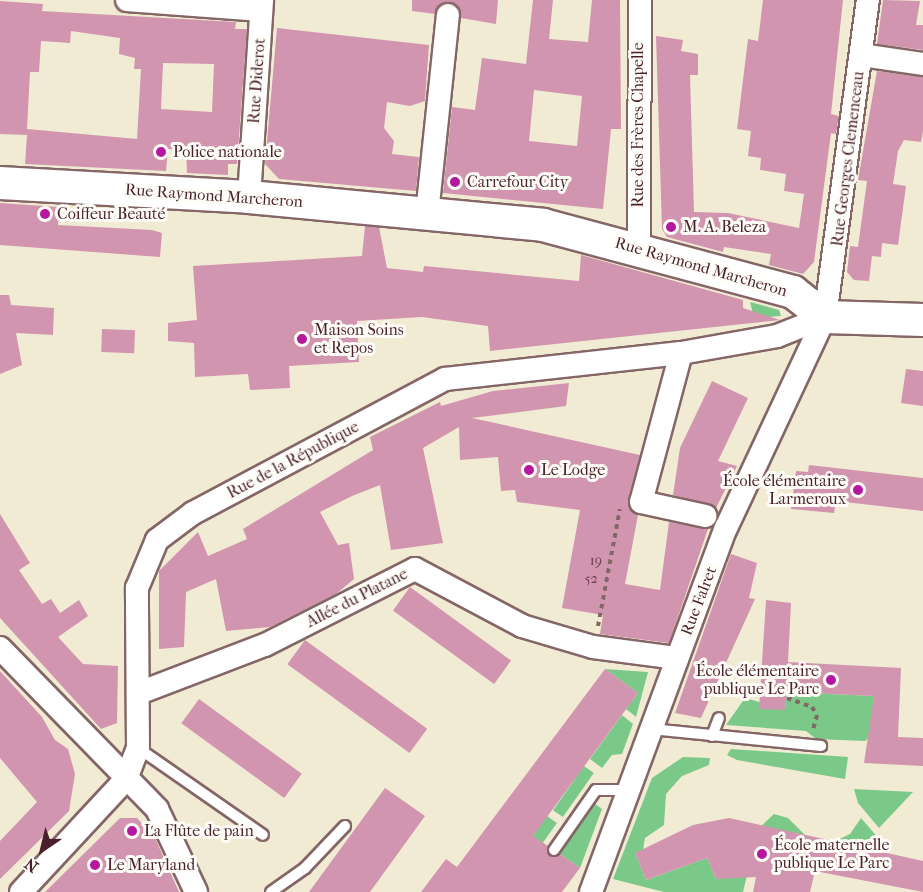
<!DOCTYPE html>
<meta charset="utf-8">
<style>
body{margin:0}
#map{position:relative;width:923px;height:892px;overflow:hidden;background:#f1ebd3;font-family:"IM FELL French Canon",serif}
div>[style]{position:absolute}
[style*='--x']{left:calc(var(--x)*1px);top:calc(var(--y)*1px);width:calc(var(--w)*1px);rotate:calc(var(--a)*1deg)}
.green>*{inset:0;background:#7bc988;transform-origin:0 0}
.building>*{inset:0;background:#d295af;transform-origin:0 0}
.path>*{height:4px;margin-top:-2px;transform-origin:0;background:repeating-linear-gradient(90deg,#846666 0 4.5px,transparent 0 9px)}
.roads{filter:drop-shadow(2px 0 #846666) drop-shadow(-2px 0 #846666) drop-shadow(0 2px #846666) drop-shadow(0 -2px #846666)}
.lane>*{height:10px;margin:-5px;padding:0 5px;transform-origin:5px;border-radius:5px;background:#fff}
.street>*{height:22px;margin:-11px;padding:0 11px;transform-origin:11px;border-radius:11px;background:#fff}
.secondary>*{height:32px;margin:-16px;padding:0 16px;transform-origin:16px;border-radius:16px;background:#fff}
.dots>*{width:16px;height:16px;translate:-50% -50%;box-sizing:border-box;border:3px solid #fdfcf7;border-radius:50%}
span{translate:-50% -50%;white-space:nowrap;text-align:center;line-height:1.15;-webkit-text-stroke:6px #fdfcf7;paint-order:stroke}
.number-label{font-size:14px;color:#6c3c4c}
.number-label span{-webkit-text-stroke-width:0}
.street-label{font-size:16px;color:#4a1f2b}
.poi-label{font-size:16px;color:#4a1f2b}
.left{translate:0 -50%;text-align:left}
.right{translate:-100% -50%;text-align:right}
.north{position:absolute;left:12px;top:820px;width:60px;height:60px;-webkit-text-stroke:4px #fdfcf7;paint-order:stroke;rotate:215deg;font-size:16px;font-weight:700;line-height:24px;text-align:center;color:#4a1f2b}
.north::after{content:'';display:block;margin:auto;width:21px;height:27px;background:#4a1f2b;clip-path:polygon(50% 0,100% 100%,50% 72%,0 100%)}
</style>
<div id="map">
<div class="green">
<div style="clip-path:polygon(750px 302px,779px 310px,781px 316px,754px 318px)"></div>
<div style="clip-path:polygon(605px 669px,648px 672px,636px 717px,626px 709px,638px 693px)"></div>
<div style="clip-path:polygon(787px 692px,874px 696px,871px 736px,865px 741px,816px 739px,806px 731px,726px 725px,745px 698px,785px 709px)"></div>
<div style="clip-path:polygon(622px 715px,633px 724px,622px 754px,612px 755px,602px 768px,590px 759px)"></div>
<div style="clip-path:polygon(731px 749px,848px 757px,845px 779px,737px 760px,727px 755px)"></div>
<div style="clip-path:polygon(683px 757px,710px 758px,709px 765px,682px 776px,666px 794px,664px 825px,645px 838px,643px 850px,635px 853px,646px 880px,707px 858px,716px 879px,748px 871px,743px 892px,664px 892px,613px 879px,652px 778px)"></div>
<div style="left:584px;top:766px;width:12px;height:54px;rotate:35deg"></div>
<div style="clip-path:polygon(854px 789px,913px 792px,879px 828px,858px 803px)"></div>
<div style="clip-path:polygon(595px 804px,602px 809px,580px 868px,560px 854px)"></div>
<div style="clip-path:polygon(774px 814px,788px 818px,808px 838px,759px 828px)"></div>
<div style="left:547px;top:816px;width:12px;height:54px;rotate:35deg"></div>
<div style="clip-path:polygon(861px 818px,880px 840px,881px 853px,833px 842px,850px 834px)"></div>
</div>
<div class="building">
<div style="clip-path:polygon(412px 0,498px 0,496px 24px,461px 18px,450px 2px,435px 14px,412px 11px)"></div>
<div style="clip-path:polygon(evenodd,533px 0,553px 0,549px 39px,588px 42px,592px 0,620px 0,621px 129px,611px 129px,603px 209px,443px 193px,452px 107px,475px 110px,482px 58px,526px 64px,533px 0,534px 90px,582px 96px,577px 146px,529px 141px,534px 90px)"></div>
<div style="clip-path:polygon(763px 0,843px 0,831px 114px,839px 116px,836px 134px,831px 133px,814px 262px,803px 274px,769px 265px,771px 254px,724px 247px,723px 252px,667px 237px,662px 229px,656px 36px,683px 40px,681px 51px,698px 54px,698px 75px,690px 75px,694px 212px,728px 213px,799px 228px,804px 194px,784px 191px,786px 174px,760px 170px,761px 158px,748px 156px,751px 131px,737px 129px,748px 39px,758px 41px)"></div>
<div style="clip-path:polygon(883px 0,920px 1px,916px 25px,923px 25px,923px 50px,877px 44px)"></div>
<div style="clip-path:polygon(evenodd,0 1px,43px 4px,42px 11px,236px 22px,235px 29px,247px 29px,237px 164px,228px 164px,228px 175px,187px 173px,186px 149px,168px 149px,166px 171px,25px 164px,27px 135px,0 134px,0 1px,71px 31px,120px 38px,119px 54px,135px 58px,134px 69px,141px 69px,137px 139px,27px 129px,30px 72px,39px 72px,41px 41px,70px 43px,71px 31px,0 1px,163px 63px,214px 64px,212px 112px,161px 109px,163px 63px)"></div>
<div style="clip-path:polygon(277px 28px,429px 45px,425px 101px,410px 106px,387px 102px,384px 128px,394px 141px,392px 154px,419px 157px,416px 191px,279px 179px,265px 164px)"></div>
<div style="clip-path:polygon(877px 71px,923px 77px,923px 131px,921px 142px,904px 140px,898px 151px,893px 184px,906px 186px,898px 245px,882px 243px,881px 257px,872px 256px,869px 281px,854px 280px,847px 272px,850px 246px,858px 247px,867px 181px,858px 180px)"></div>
<div style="clip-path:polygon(0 203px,59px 207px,58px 225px,152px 230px,162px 233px,160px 257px,0 245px)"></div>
<div style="clip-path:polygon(365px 226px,379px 227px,387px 268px,423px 272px,424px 266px,579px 281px,581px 255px,743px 300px,743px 308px,780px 320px,490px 351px,488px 326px,422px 317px,357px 321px,359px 362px,289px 366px,290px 388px,250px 390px,248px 374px,195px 377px,194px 343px,168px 341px,168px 323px,197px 320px,193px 266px,362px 256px)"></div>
<div style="clip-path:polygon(0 295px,9px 295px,11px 305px,54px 308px,53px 335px,16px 333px,22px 365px,0 374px)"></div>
<div style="left:102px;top:329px;width:33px;height:23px;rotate:2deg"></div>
<div style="clip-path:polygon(906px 369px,923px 371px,923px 406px,901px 403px)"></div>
<div style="clip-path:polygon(712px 381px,748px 398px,718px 461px,737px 466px,716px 508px,673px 495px,680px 448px)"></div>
<div style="clip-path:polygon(569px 383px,566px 406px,472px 418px,640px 455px,628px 499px,638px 515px,625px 584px,660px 590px,669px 522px,708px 529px,669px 643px,600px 634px,603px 615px,562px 608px,580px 510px,517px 502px,515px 490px,501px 491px,498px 457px,460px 460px,459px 427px,423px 448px,443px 543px,391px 550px,380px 485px,352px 496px,320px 512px,338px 545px,349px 543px,354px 579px,336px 594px,270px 627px,226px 631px,216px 579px,186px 592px,184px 647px,159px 649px,159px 571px,198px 532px,208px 556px,247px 539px,243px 529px,373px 450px,370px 437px,440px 402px,441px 406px,493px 391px)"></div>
<div style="clip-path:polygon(809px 465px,923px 478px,923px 511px,836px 501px,834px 513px,791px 509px,796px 471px,808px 472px)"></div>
<div style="clip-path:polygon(0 514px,30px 563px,19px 570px,42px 604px,51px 599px,60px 613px,79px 600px,88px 616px,58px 637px,83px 664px,118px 666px,117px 723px,101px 729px,0 618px)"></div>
<div style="clip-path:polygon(731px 554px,757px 563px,749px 598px,755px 599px,701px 718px,675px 713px)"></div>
<div style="left:410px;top:587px;width:125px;height:29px;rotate:36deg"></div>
<div style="clip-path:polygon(766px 600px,791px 603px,788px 662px,901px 668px,898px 737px,923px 738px,923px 766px,864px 763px,874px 696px,787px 692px,785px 710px,759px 709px)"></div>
<div style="left:305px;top:640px;width:151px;height:30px;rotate:36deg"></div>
<div style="clip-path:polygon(605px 669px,638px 693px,533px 836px,548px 846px,550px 856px,560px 854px,580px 868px,562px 892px,421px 892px,446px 859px,457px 867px)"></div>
<div style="clip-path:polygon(0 671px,42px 717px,55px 740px,68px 749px,75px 774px,69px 811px,0 879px,0 841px,37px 802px,0 758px)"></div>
<div style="left:199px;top:699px;width:127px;height:30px;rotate:36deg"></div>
<div style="clip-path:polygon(385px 788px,425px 816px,370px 892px,309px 892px)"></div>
<div style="clip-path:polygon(120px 818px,137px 818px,155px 838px,179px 892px,45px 892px)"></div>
<div style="clip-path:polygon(729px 818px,923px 861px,923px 892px,815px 871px,810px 892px,753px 892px,756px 877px,716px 879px,707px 858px,646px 880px,635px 853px,693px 825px)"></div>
</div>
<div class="path">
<div style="--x:598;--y:626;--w:119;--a:-79.4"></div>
<div style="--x:787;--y:698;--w:27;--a:20"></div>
<div style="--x:812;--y:707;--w:9;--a:58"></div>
<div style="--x:817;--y:715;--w:16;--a:105"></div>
</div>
<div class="roads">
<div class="lane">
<div style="--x:651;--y:729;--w:171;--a:5.7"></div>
<div style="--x:712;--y:736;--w:19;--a:-69"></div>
<div style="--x:138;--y:748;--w:152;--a:34.8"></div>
<div style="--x:554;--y:850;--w:73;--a:-55"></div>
<div style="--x:596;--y:790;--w:32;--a:0"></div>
<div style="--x:271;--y:892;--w:42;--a:-35.2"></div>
<div style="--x:305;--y:868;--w:58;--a:-46.4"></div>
</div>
<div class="street">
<div style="--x:127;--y:0;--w:134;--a:4.3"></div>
<div style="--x:861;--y:55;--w:63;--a:8.3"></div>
<div style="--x:249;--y:197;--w:197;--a:-86.2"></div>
<div style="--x:427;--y:214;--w:200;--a:-84"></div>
<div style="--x:639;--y:249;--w:249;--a:-89.8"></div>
<div style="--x:681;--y:353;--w:154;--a:105"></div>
<div style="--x:641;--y:502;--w:66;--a:12.2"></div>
<div style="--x:0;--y:648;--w:225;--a:45.7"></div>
<div style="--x:157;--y:809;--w:92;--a:64.8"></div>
<div style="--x:139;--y:693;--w:135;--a:-20.9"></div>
<div style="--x:265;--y:645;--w:168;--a:-26.9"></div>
<div style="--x:415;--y:569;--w:121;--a:28"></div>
<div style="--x:522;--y:626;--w:74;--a:16.5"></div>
<div style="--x:593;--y:647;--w:85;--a:7.5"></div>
<div style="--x:21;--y:892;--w:154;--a:-47.1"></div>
<div style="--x:126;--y:779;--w:33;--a:-69"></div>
<div style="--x:138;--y:748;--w:160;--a:-90.4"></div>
<div style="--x:137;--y:588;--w:52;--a:-67.4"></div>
<div style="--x:157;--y:540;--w:45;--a:-36.9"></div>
<div style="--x:193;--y:513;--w:285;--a:-28"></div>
<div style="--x:445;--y:379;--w:237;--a:-6.3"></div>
<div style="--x:681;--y:353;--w:97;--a:-10"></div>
<div style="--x:777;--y:336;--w:52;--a:-21.6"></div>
<div style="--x:591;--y:892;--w:388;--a:-69.7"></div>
<div style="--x:726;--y:528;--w:233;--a:-64.9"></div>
<div style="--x:825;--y:317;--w:320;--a:-82.3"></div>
</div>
<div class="secondary">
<div style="--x:0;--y:183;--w:249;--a:3.2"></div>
<div style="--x:249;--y:197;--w:295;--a:5.4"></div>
<div style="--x:543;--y:225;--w:259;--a:15"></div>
<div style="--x:793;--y:292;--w:41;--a:38"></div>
<div style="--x:825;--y:317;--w:98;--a:1.8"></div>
</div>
</div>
<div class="dots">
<div style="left:161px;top:152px;background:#b5179e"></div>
<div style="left:455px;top:182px;background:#b5179e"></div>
<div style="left:45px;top:214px;background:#b5179e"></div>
<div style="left:671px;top:227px;background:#b5179e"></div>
<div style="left:302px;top:339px;background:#b5179e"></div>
<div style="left:529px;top:470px;background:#b5179e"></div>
<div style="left:858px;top:490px;background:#b5179e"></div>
<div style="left:831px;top:680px;background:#b5179e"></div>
<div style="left:132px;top:831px;background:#b5179e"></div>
<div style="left:762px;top:854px;background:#b5179e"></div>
<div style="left:95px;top:865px;background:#b5179e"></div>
</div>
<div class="number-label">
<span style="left:596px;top:561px">19</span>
<span style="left:591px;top:579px">52</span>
</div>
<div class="street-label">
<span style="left:257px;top:81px;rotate:-86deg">Rue Diderot</span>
<span style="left:638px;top:125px;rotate:-90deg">Rue des Frères Chapelle</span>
<span style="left:848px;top:159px;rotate:-83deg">Rue Georges Clemenceau</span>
<span style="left:214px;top:196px;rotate:4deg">Rue Raymond Marcheron</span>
<span style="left:701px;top:267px;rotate:16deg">Rue Raymond Marcheron</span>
<span style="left:293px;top:460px;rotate:-28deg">Rue de la République</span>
<span style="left:357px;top:598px;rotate:-27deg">Allée du Platane</span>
<span style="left:699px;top:601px;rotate:-69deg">Rue Falret</span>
</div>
<div class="poi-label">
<span class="left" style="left:173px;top:152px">Police nationale</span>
<span class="left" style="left:467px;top:182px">Carrefour City</span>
<span class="left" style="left:57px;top:214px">Coiffeur Beauté</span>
<span class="left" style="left:683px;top:227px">M. A. Beleza</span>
<span class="left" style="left:314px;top:339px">Maison Soins<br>et Repos</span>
<span class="left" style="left:541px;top:470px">Le Lodge</span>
<span class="right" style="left:846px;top:490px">École élémentaire<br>Larmeroux</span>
<span class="right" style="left:819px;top:680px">École élémentaire<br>publique Le Parc</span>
<span class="left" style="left:144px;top:831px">La Flûte de pain</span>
<span class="left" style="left:774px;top:854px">École maternelle<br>publique Le Parc</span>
<span class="left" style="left:107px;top:865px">Le Maryland</span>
</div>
<div class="north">N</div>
</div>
